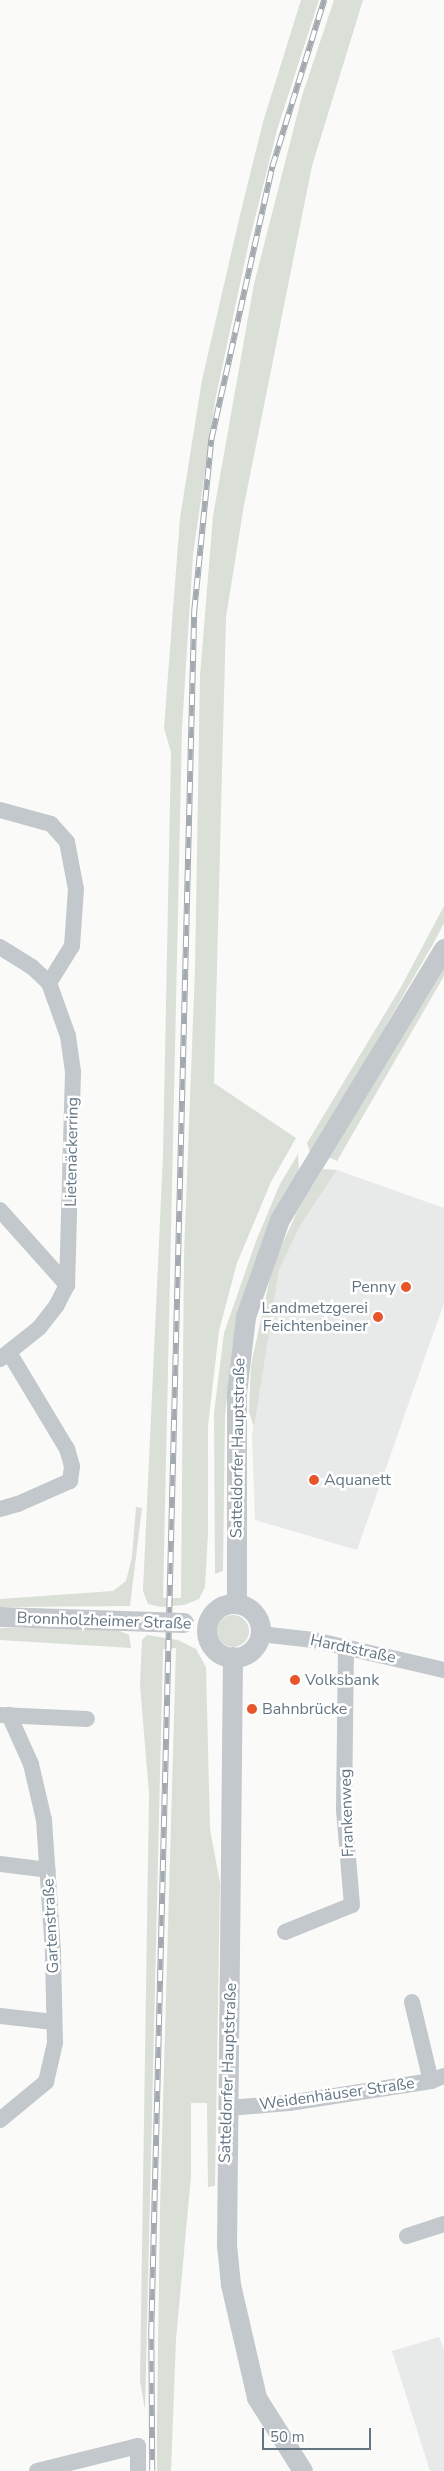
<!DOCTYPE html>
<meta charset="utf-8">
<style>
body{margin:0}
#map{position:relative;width:444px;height:2471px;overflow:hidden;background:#fafaf8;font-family:"Nunito Sans",sans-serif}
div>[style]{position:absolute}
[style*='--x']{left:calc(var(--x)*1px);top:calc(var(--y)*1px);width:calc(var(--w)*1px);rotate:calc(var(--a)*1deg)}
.built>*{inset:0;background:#e8e9e9}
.green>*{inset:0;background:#dadfd7}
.round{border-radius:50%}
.minor>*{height:16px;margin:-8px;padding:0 8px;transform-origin:8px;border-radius:8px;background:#c3c8cc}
.tertiary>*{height:20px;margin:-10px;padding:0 10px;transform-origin:10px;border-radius:10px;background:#c3c8cc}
.tertiary>.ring{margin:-10px;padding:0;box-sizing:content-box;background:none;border:20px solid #c3c8cc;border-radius:50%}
.rail>*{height:5.5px;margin-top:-2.75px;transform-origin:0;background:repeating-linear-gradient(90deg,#fff 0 11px,#a2aab0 0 22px);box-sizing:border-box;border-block:1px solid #a2aab0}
.tertiary-bridge>*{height:20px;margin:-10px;padding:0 10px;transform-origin:10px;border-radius:10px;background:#c3c8cc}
.dots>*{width:14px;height:14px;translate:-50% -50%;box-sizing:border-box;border:2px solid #fff;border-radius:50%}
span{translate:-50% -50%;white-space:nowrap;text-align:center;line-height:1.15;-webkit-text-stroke:5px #fff;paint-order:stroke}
.street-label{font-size:16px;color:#647683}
.poi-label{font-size:16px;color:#647683}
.right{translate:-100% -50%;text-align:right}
.left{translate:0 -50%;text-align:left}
.scale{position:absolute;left:262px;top:2428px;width:109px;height:22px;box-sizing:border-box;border:2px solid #647683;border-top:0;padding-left:6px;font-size:15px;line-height:18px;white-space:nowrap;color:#647683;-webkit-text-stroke:4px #fff;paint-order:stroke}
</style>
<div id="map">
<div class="built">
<div style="clip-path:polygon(337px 1170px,444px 1208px,444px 1303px,357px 1550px,255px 1520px,252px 1435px,279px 1270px,300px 1226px)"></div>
<div style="clip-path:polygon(439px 2337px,444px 2349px,444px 2471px,430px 2471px,392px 2351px)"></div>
</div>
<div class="green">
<div style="clip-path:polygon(301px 0,319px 0,277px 130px,249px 242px,215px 401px,193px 555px,182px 728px,163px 1598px,181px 1598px,184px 1255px,195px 969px,200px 676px,213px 516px,254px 284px,302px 96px,334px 0,363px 0,312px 166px,244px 505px,226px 617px,214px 1083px,296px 1138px,271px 1182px,237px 1263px,219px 1331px,208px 1426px,208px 1533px,205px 1587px,199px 1599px,184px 1605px,161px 1607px,148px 1604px,143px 1591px,163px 1155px,171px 752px,164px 728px,180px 518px,202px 380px,240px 215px,263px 122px)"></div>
<div style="clip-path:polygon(444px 906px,444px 923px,433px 944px,311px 1155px,307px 1143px,401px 987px)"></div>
<div style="clip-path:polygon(444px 961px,444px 976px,337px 1161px,326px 1156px)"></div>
<div style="clip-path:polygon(298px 1154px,299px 1171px,233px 1344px,225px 1415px,223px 1571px,215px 1574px,214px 1413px,224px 1333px,256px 1241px,280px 1184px)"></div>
<div style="clip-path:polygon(323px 1169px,337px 1170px,300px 1226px,279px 1270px,254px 1427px,249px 1412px,251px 1365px,273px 1264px,298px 1210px)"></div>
<div style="clip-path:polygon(136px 1507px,142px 1508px,130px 1606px,0 1607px,0 1599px,113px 1591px,126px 1581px,132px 1557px)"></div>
<div class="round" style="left:217px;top:1615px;width:32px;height:32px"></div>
<div style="clip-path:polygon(0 1628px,113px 1628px,129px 1635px,131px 1648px,0 1640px)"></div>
<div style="clip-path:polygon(147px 1635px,178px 1640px,196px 1649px,206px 1667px,210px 1829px,220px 1883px,215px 2186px,208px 2187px,207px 2103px,191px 2103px,191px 2176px,176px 2339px,171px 2471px,157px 2471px,157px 2425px,160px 2208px,176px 1648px,163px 1649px,145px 2410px,140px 2381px,149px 1794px,140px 1685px,142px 1640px)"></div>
</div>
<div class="minor">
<div style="--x:0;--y:810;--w:53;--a:15.4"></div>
<div style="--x:51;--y:824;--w:24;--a:48"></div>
<div style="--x:67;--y:842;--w:48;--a:79.2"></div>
<div style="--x:76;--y:889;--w:57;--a:94"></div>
<div style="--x:72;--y:946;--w:44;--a:121.9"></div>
<div style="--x:0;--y:947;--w:38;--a:32"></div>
<div style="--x:32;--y:967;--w:23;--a:43"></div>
<div style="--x:49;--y:983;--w:56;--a:70.3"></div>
<div style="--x:68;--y:1036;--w:36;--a:82"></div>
<div style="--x:73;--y:1072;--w:213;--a:91.6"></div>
<div style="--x:67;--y:1285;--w:22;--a:117"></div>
<div style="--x:57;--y:1305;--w:29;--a:128"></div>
<div style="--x:39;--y:1328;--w:50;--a:141.5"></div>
<div style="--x:0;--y:1210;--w:101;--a:48.2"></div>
<div style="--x:0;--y:1509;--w:19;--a:-16"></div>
<div style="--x:18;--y:1504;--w:57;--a:-23.9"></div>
<div style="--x:70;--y:1481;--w:15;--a:-82"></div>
<div style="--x:72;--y:1466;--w:18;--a:-106"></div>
<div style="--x:67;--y:1449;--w:111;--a:-121"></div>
<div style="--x:260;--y:1634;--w:54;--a:6.3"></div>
<div style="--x:314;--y:1640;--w:133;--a:13"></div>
<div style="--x:0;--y:1715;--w:87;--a:2.6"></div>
<div style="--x:0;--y:1864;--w:48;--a:7.1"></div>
<div style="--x:285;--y:1932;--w:72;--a:-21.9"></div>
<div style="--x:352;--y:1905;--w:95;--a:-94.8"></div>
<div style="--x:344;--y:1810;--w:163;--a:-89.3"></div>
<div style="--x:412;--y:2002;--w:81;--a:76.5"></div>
<div style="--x:0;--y:2016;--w:54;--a:6.3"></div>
<div style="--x:228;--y:2108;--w:61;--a:-4.7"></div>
<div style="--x:289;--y:2103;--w:144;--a:-8.8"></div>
<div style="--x:431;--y:2081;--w:14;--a:-21"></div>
<div style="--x:0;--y:2120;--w:60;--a:-39.6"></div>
<div style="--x:46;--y:2082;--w:40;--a:-77"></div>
<div style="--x:55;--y:2043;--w:91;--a:-91.3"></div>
<div style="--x:53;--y:1952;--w:132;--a:-93.9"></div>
<div style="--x:44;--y:1820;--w:57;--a:-103.1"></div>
<div style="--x:31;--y:1764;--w:54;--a:-114.2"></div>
<div style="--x:407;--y:2236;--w:39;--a:-18"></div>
<div style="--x:37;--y:2471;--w:104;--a:-13.9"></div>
<div style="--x:138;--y:2446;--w:25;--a:90"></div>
</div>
<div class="tertiary">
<div style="--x:237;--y:1604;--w:211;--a:-90"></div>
<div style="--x:237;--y:1393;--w:77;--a:-83.2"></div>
<div style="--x:246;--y:1317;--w:103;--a:-70.7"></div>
<div style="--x:280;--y:1220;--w:317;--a:-58.8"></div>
<div class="ring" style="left:207px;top:1604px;width:34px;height:34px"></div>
<div style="--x:0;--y:1617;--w:154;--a:1.9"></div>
<div style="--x:233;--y:1657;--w:588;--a:90.58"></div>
<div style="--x:227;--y:2245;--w:40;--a:84.3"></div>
<div style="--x:231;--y:2285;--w:116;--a:77"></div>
<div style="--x:257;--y:2398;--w:86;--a:57.8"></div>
</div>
<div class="rail">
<div style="--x:152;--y:2471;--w:138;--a:-90.4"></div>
<div style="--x:151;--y:2333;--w:1723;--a:-88.57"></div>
<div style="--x:194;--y:611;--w:172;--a:-84.3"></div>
<div style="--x:211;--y:440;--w:280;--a:-77.4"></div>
<div style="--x:272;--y:167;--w:175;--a:-72.7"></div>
</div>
<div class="tertiary-bridge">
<div style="--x:154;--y:1622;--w:30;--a:2"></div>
</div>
<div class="dots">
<div style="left:406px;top:1287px;background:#e7562b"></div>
<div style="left:378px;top:1317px;background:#e7562b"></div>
<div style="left:314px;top:1480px;background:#e7562b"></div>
<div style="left:295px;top:1680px;background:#e7562b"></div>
<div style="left:252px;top:1709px;background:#e7562b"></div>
</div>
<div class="street-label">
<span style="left:72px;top:1152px;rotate:-89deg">Lietenäckerring</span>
<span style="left:238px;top:1448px;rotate:-89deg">Satteldorfer Hauptstraße</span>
<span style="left:104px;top:1621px;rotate:2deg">Bronnholzheimer Straße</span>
<span style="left:353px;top:1649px;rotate:12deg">Hardtstraße</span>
<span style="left:347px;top:1813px;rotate:-92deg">Frankenweg</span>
<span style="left:51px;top:1926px;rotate:-93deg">Gartenstraße</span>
<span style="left:228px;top:2073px;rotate:-88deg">Satteldorfer Hauptstraße</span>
<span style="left:337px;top:2094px;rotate:-8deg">Weidenhäuser Straße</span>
</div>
<div class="poi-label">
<span class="right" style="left:396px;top:1287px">Penny</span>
<span class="right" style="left:368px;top:1317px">Landmetzgerei<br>Feichtenbeiner</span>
<span class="left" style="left:324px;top:1480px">Aquanett</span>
<span class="left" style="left:305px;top:1680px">Volksbank</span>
<span class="left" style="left:262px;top:1709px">Bahnbrücke</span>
</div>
<div class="scale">50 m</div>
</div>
